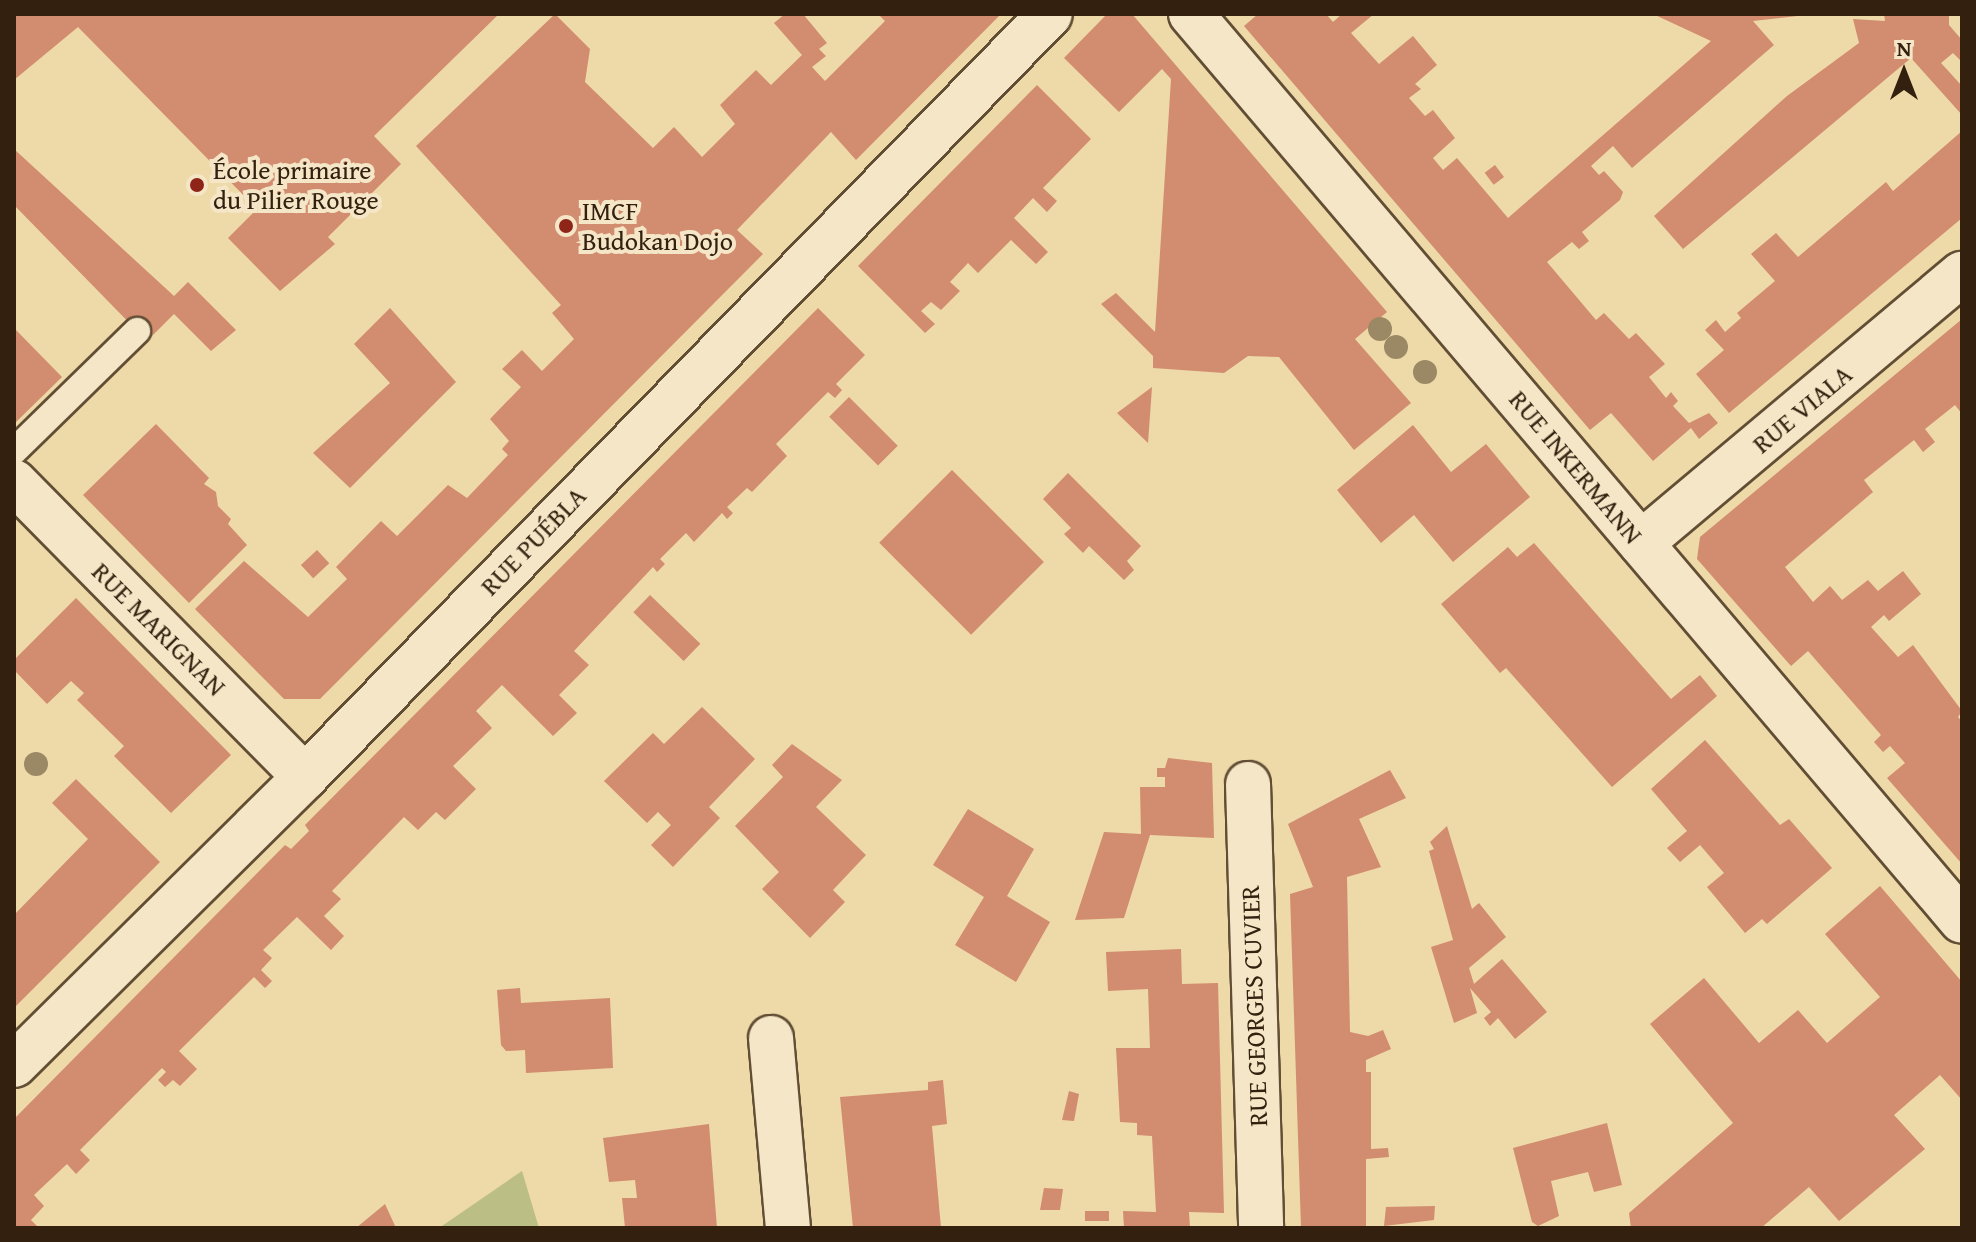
<!DOCTYPE html>
<meta charset="utf-8">
<style>
body{margin:0}
#map{position:relative;width:1976px;height:1242px;overflow:hidden;background:#eed9a8;font-family:"Gentium Book Plus",serif}
div>[style]{position:absolute}
[style*='--x']{left:calc(var(--x)*1px);top:calc(var(--y)*1px);width:calc(var(--w)*1px);rotate:calc(var(--a)*1deg)}
.green>*{inset:0;background:#bbbe85}
.building>*{inset:0;background:#d28c6f;transform-origin:0 0}
.roads{filter:drop-shadow(2px 0 #624e35) drop-shadow(-2px 0 #624e35) drop-shadow(0 2px #624e35) drop-shadow(0 -2px #624e35)}
.lane>*{height:26px;margin:-13px;padding:0 13px;transform-origin:13px;border-radius:13px;background:#f4e6c6}
.street>*{height:44px;margin:-22px;padding:0 22px;transform-origin:22px;border-radius:22px;background:#f4e6c6}
.trees>*{width:24px;height:24px;margin:-12px;border-radius:50%;background:#9a8964}
.dots>*{width:22px;height:22px;translate:-50% -50%;box-sizing:border-box;border:4px solid #f4e6c6;border-radius:50%}
span{translate:-50% -50%;white-space:nowrap;text-align:center;line-height:1.15;-webkit-text-stroke:8px #f4e6c6;paint-order:stroke}
.poi-label{font-size:26px;color:#33200f}
.left{translate:0 -50%;text-align:left}
.street-label{font-size:26px;color:#33200f}
.frame{position:absolute;inset:0;border:16px solid #33200f;pointer-events:none}
.north{position:absolute;left:1864px;top:32px;width:80px;height:80px;-webkit-text-stroke:6px #f4e6c6;paint-order:stroke;rotate:0deg;font-size:22px;font-weight:700;line-height:32px;text-align:center;color:#33200f}
.north::after{content:'';display:block;margin:auto;width:28px;height:36px;background:#33200f;clip-path:polygon(50% 0,100% 100%,50% 72%,0 100%)}
</style>
<div id="map">
<div class="green">
<div style="clip-path:polygon(522px 1171px,539px 1228px,439px 1228px)"></div>
</div>
<div class="building">
<div style="clip-path:polygon(14px 14px,499px 14px,374px 136px,401px 164px,328px 237px,335px 244px,280px 291px,228px 238px,257px 209px,78px 27px,14px 80px)"></div>
<div style="clip-path:polygon(555px 14px,590px 49px,585px 82px,653px 148px,674px 127px,702px 157px,735px 124px,720px 105px,756px 70px,771px 85px,802px 55px,774px 23px,785px 14px,803px 14px,827px 43px,819px 49px,826px 56px,812px 67px,825px 81px,885px 21px,878px 14px,1001px 14px,856px 160px,831px 132px,737px 230px,763px 254px,320px 699px,284px 699px,195px 609px,244px 561px,308px 617px,347px 579px,336px 567px,381px 521px,397px 536px,448px 485px,467px 498px,508px 455px,502px 449px,509px 441px,490px 419px,521px 387px,502px 369px,522px 350px,542px 371px,574px 339px,552px 313px,561px 305px,416px 146px)"></div>
<div style="clip-path:polygon(1107px 14px,1132px 14px,1387px 312px,1355px 339px,1411px 403px,1354px 450px,1279px 357px,1248px 356px,1224px 373px,1153px 368px,1153px 356px,1101px 304px,1116px 293px,1155px 332px,1171px 79px,1162px 69px,1119px 112px,1064px 58px)"></div>
<div style="clip-path:polygon(1258px 14px,1326px 14px,1333px 22px,1342px 14px,1374px 14px,1351px 33px,1379px 64px,1413px 36px,1437px 65px,1415px 84px,1421px 89px,1409px 98px,1425px 116px,1433px 110px,1455px 138px,1433px 158px,1443px 170px,1457px 158px,1508px 218px,1711px 41px,1653px 14px,1815px 14px,1753px 21px,1774px 45px,1632px 168px,1613px 146px,1591px 166px,1599px 175px,1604px 171px,1623px 192px,1620px 200px,1582px 232px,1589px 241px,1579px 249px,1572px 242px,1547px 262px,1596px 320px,1604px 313px,1629px 339px,1636px 333px,1665px 364px,1649px 377px,1666px 398px,1671px 392px,1678px 401px,1673px 406px,1689px 423px,1709px 413px,1718px 423px,1699px 439px,1691px 428px,1653px 461px,1611px 413px,1590px 430px,1244px 26px)"></div>
<div style="clip-path:polygon(1884px 14px,1949px 14px,1949px 25px,1962px 40px,1962px 62px,1953px 53px,1941px 63px,1962px 86px,1962px 115px,1911px 58px,1683px 249px,1654px 216px,1787px 96px,1859px 43px,1853px 19px,1885px 21px)"></div>
<div style="clip-path:polygon(1037px 85px,1091px 139px,1043px 188px,1057px 201px,1047px 212px,1033px 198px,1014px 218px,1048px 252px,1036px 264px,1011px 240px,978px 273px,968px 263px,950px 282px,960px 291px,941px 310px,931px 302px,921px 311px,935px 324px,925px 333px,858px 266px)"></div>
<div style="clip-path:polygon(1962px 131px,1962px 218px,1729px 413px,1696px 374px,1724px 350px,1705px 330px,1716px 320px,1725px 332px,1741px 318px,1737px 313px,1775px 281px,1751px 254px,1776px 233px,1798px 257px,1886px 182px,1893px 191px)"></div>
<div style="clip-path:polygon(14px 149px,174px 296px,188px 282px,236px 330px,211px 351px,174px 314px,147px 341px,14px 205px)"></div>
<div style="left:1495px;top:165px;width:15px;height:13px;rotate:53deg"></div>
<div style="clip-path:polygon(390px 308px,456px 382px,350px 488px,313px 453px,390px 383px,354px 344px)"></div>
<div style="clip-path:polygon(818px 308px,865px 355px,836px 384px,842px 390px,835px 398px,828px 392px,776px 444px,787px 456px,752px 492px,747px 488px,727px 507px,733px 513px,727px 519px,722px 513px,694px 542px,686px 533px,660px 559px,665px 564px,657px 572px,653px 567px,574px 651px,589px 665px,559px 695px,577px 713px,553px 736px,502px 685px,476px 711px,492px 728px,453px 766px,476px 789px,445px 820px,436px 812px,418px 830px,404px 817px,332px 891px,341px 899px,324px 916px,344px 936px,331px 950px,297px 917px,263px 950px,272px 958px,261px 970px,272px 981px,265px 988px,254px 977px,179px 1051px,197px 1069px,180px 1086px,173px 1080px,165px 1087px,158px 1080px,166px 1072px,162px 1068px,80px 1150px,90px 1160px,76px 1174px,67px 1164px,34px 1195px,44px 1206px,31px 1220px,39px 1228px,14px 1228px,14px 1119px,285px 845px,291px 849px,309px 831px,305px 825px)"></div>
<div style="clip-path:polygon(1962px 319px,1962px 414px,1955px 405px,1925px 429px,1935px 442px,1923px 452px,1914px 440px,1864px 480px,1873px 492px,1785px 567px,1813px 602px,1830px 586px,1842px 600px,1868px 580px,1878px 591px,1903px 571px,1921px 594px,1889px 621px,1884px 615px,1871px 627px,1898px 657px,1913px 645px,1962px 711px,1958px 717px,1962px 722px,1962px 864px,1887px 778px,1905px 763px,1890px 746px,1883px 752px,1874px 742px,1881px 735px,1808px 651px,1791px 666px,1697px 559px,1700px 537px)"></div>
<div style="clip-path:polygon(14px 328px,62px 377px,14px 424px)"></div>
<div style="clip-path:polygon(1152px 387px,1148px 443px,1117px 413px)"></div>
<div style="left:849px;top:397px;width:69px;height:28px;rotate:45deg"></div>
<div style="clip-path:polygon(156px 424px,209px 478px,204px 484px,216px 492px,218px 506px,231px 519px,228px 524px,247px 545px,189px 603px,83px 495px)"></div>
<div style="clip-path:polygon(1413px 425px,1451px 472px,1486px 444px,1530px 497px,1453px 562px,1414px 515px,1381px 543px,1337px 490px)"></div>
<div style="left:952px;top:470px;width:130px;height:103px;rotate:45deg"></div>
<div style="clip-path:polygon(1068px 473px,1141px 546px,1127px 561px,1134px 570px,1124px 580px,1089px 546px,1083px 553px,1064px 534px,1071px 528px,1043px 499px)"></div>
<div style="clip-path:polygon(1534px 543px,1671px 699px,1700px 675px,1717px 696px,1612px 787px,1506px 668px,1500px 673px,1441px 604px,1508px 547px,1517px 557px)"></div>
<div style="left:317px;top:550px;width:18px;height:22px;rotate:47deg"></div>
<div style="left:650px;top:595px;width:70px;height:24px;rotate:44deg"></div>
<div style="clip-path:polygon(76px 598px,231px 755px,171px 813px,114px 756px,124px 746px,77px 700px,84px 693px,71px 681px,47px 704px,14px 670px,14px 660px)"></div>
<div style="clip-path:polygon(702px 707px,755px 759px,709px 807px,720px 818px,673px 867px,651px 845px,671px 825px,658px 812px,647px 823px,604px 781px,653px 733px,664px 744px)"></div>
<div style="clip-path:polygon(1705px 740px,1780px 825px,1789px 819px,1832px 868px,1767px 924px,1762px 919px,1745px 933px,1707px 887px,1724px 873px,1700px 845px,1680px 862px,1667px 848px,1687px 831px,1651px 789px)"></div>
<div style="clip-path:polygon(792px 744px,842px 780px,816px 807px,866px 855px,833px 890px,845px 902px,810px 938px,762px 889px,779px 872px,735px 826px,783px 777px,772px 765px)"></div>
<div style="clip-path:polygon(1168px 758px,1212px 763px,1214px 838px,1150px 835px,1124px 918px,1075px 920px,1104px 832px,1141px 834px,1140px 787px,1165px 787px,1165px 777px,1157px 777px,1157px 768px,1165px 768px)"></div>
<div style="clip-path:polygon(1390px 770px,1406px 798px,1359px 819px,1381px 867px,1347px 877px,1350px 1032px,1368px 1036px,1383px 1030px,1391px 1049px,1366px 1060px,1366px 1072px,1371px 1072px,1371px 1149px,1388px 1148px,1389px 1157px,1366px 1159px,1366px 1228px,1301px 1228px,1290px 894px,1313px 887px,1288px 824px)"></div>
<div style="clip-path:polygon(76px 779px,160px 862px,14px 1008px,14px 915px,88px 839px,52px 803px)"></div>
<div style="clip-path:polygon(968px 809px,1034px 849px,1007px 896px,1050px 922px,1016px 982px,955px 945px,984px 897px,933px 865px)"></div>
<div style="clip-path:polygon(1447px 826px,1472px 909px,1479px 903px,1506px 937px,1469px 968px,1474px 984px,1502px 959px,1547px 1012px,1515px 1039px,1498px 1018px,1490px 1026px,1484px 1018px,1491px 1012px,1470px 988px,1477px 1013px,1454px 1023px,1431px 947px,1453px 940px,1429px 851px,1434px 849px,1430px 842px)"></div>
<div style="clip-path:polygon(1880px 886px,1962px 982px,1962px 1100px,1940px 1075px,1894px 1115px,1925px 1149px,1839px 1221px,1809px 1187px,1761px 1228px,1631px 1228px,1629px 1213px,1733px 1123px,1650px 1024px,1704px 978px,1759px 1043px,1798px 1010px,1827px 1043px,1880px 997px,1825px 934px)"></div>
<div style="clip-path:polygon(1181px 949px,1182px 984px,1218px 983px,1224px 1213px,1189px 1212px,1190px 1228px,1124px 1228px,1123px 1211px,1156px 1212px,1152px 1136px,1137px 1135px,1137px 1123px,1120px 1122px,1116px 1048px,1150px 1048px,1148px 989px,1108px 991px,1106px 952px)"></div>
<div style="clip-path:polygon(520px 988px,521px 1003px,610px 998px,613px 1068px,526px 1073px,525px 1050px,506px 1051px,501px 1045px,497px 990px)"></div>
<div style="clip-path:polygon(943px 1080px,947px 1124px,932px 1126px,941px 1228px,853px 1228px,840px 1097px,928px 1090px,928px 1082px)"></div>
<div style="clip-path:polygon(1069px 1091px,1079px 1094px,1074px 1121px,1062px 1120px)"></div>
<div style="clip-path:polygon(1607px 1123px,1622px 1185px,1594px 1192px,1588px 1172px,1551px 1181px,1559px 1216px,1538px 1226px,1532px 1222px,1513px 1148px)"></div>
<div style="clip-path:polygon(709px 1124px,717px 1228px,625px 1228px,622px 1198px,637px 1198px,635px 1180px,609px 1182px,603px 1138px)"></div>
<div style="clip-path:polygon(1044px 1188px,1063px 1189px,1060px 1210px,1040px 1210px)"></div>
<div style="clip-path:polygon(385px 1204px,396px 1228px,356px 1228px)"></div>
<div style="clip-path:polygon(1435px 1206px,1434px 1220px,1384px 1226px,1386px 1207px)"></div>
<div style="left:1085px;top:1211px;width:24px;height:10px"></div>
</div>
<div class="roads">
<div class="lane">
<div style="--x:14;--y:451;--w:172;--a:-44.3"></div>
</div>
<div class="street">
<div style="--x:1191;--y:14;--w:1190;--a:49.63"></div>
<div style="--x:14;--y:482;--w:414;--a:45.4"></div>
<div style="--x:1641;--y:543;--w:419;--a:-40"></div>
<div style="--x:1248;--y:784;--w:444;--a:88.3"></div>
<div style="--x:771;--y:1038;--w:191;--a:84.9"></div>
<div style="--x:14;--y:1065;--w:409;--a:-44.7"></div>
<div style="--x:305;--y:777;--w:1066;--a:-45.68"></div>
</div>
</div>
<div class="trees">
<div style="left:1380px;top:329px"></div>
<div style="left:1396px;top:347px"></div>
<div style="left:1425px;top:372px"></div>
<div style="left:36px;top:764px"></div>
</div>
<div class="dots">
<div style="left:197px;top:185px;background:#8f2418"></div>
<div style="left:566px;top:226px;background:#8f2418"></div>
</div>
<div class="poi-label">
<span class="left" style="left:213px;top:185px">École primaire<br>du Pilier Rouge</span>
<span class="left" style="left:582px;top:226px">IMCF<br>Budokan Dojo</span>
</div>
<div class="street-label">
<span style="left:1802px;top:409px;rotate:-40deg">RUE VIALA</span>
<span style="left:1576px;top:467px;rotate:50deg">RUE INKERMANN</span>
<span style="left:533px;top:541px;rotate:-46deg">RUE PUÉBLA</span>
<span style="left:159px;top:629px;rotate:45deg">RUE MARIGNAN</span>
<span style="left:1254px;top:1006px;rotate:-92deg">RUE GEORGES CUVIER</span>
</div>
<div class="frame"></div>
<div class="north">N</div>
</div>
